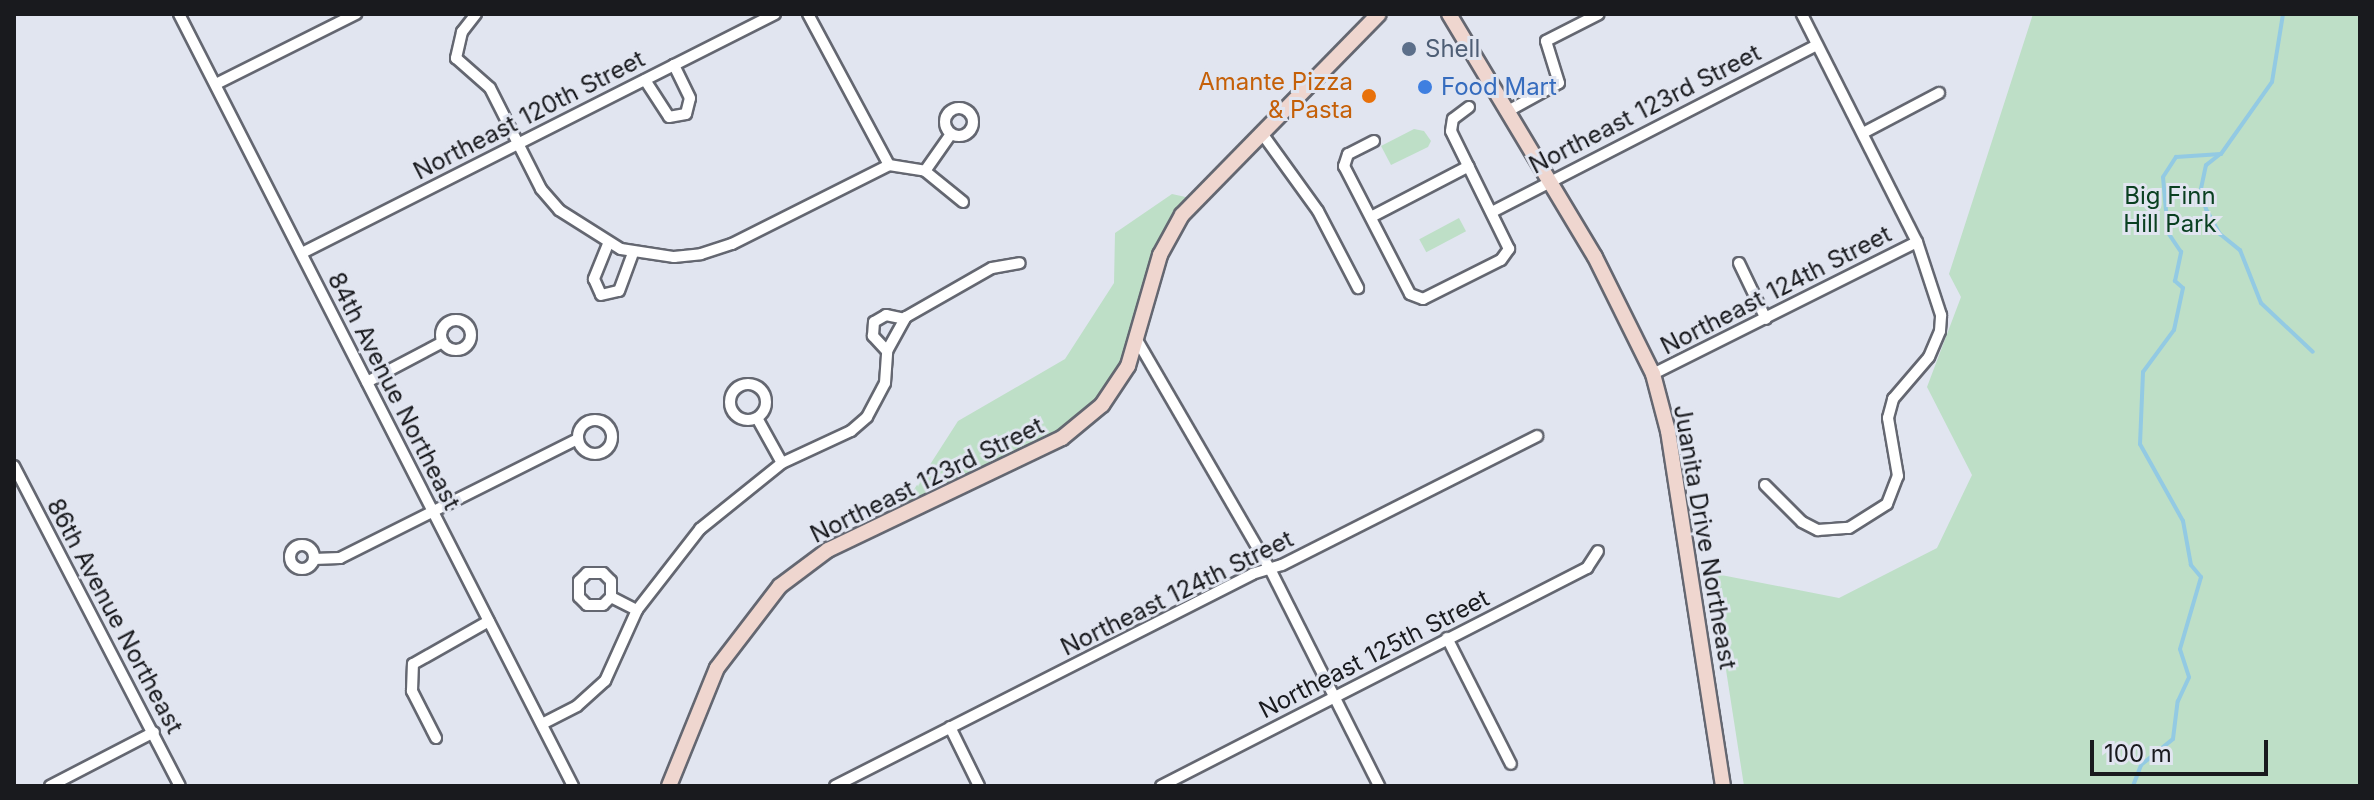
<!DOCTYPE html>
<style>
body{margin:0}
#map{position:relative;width:2374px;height:800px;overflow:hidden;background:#e1e5f0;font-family:Inter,sans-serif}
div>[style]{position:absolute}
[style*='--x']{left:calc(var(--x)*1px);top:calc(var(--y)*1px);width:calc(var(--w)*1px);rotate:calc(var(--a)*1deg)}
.green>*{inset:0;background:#bedfc7;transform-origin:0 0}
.stream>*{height:4px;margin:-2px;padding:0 2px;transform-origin:2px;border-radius:2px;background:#93cae3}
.roads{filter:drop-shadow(2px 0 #646771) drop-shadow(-2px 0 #646771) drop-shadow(0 2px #646771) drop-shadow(0 -2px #646771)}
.street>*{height:10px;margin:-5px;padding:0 5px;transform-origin:5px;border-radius:5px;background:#fff}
.street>.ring{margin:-5px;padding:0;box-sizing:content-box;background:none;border:10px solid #fff;border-radius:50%}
.secondary>*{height:14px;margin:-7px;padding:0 7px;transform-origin:7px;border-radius:7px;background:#efd6cf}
.dots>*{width:22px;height:22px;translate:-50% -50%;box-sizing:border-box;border:4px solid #e1e5f0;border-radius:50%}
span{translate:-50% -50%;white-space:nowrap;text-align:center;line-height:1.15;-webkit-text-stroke:6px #e1e5f0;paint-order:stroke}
.service-label{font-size:24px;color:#4e5e75}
.left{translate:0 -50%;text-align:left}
.food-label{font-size:24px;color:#c56008}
.right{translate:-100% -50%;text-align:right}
.shop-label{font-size:24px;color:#366cbe}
.street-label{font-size:24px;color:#191a1e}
.park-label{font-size:24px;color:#0a4021}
.frame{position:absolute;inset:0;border:16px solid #191a1e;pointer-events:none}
.scale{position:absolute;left:2090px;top:740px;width:178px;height:36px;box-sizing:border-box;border:4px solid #191a1e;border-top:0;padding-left:10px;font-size:24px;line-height:28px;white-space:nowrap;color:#191a1e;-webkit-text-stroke:6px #e1e5f0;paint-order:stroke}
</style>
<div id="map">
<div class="green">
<div style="clip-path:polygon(2033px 14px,2360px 14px,2360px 786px,1744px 786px,1711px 573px,1839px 598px,1937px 548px,1972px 475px,1927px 387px,1961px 297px,1949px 274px)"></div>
<div style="clip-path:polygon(1414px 129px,1424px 131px,1431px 141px,1428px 147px,1391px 165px,1381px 146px)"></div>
<div style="clip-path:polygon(1172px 194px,1190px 198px,1173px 223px,1137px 340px,1083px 423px,897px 516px,958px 421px,1065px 359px,1114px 283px,1115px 233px)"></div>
<div style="left:1459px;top:218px;width:15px;height:45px;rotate:62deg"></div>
</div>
<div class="stream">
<div style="--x:2219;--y:155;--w:16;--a:142"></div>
<div style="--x:2206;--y:165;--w:29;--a:102"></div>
<div style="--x:2200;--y:193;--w:17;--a:69"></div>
<div style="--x:2206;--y:209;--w:29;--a:61"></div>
<div style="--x:2220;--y:234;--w:26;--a:39"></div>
<div style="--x:2240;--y:250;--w:57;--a:68.4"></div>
<div style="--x:2261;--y:303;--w:71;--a:43.3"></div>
<div style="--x:2133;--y:786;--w:22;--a:-69"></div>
<div style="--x:2141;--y:765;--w:41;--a:-39.1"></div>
<div style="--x:2173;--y:739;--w:38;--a:-83"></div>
<div style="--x:2178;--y:701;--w:26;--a:-65"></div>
<div style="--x:2189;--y:677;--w:29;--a:-108"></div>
<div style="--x:2180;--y:649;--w:75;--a:-73.7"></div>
<div style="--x:2201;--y:577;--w:16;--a:-130"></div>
<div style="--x:2191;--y:565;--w:45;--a:-100.3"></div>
<div style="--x:2183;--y:521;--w:88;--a:-119.2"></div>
<div style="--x:2140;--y:444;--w:72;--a:-87.6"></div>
<div style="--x:2143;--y:372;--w:52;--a:-53.6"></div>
<div style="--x:2174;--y:330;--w:43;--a:-77.9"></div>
<div style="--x:2183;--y:288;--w:11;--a:-139"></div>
<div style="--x:2175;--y:281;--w:30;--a:-78"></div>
<div style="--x:2181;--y:252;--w:23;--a:-124"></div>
<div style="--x:2168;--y:233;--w:56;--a:-95.1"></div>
<div style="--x:2163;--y:177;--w:24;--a:-57"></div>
<div style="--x:2176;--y:157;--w:45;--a:-3.8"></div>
<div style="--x:2221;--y:154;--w:88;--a:-54.7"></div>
<div style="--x:2272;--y:82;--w:69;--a:-80.8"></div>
</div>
<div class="roads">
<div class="street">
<div style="--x:179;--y:14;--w:867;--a:62.96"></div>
<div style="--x:476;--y:14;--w:23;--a:128"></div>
<div style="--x:462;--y:32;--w:27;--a:103"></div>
<div style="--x:456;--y:58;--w:45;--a:41.4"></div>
<div style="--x:490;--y:88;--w:113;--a:63.2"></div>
<div style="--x:541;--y:189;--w:28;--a:49"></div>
<div style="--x:559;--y:210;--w:73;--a:32.2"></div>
<div style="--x:621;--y:249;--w:54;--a:8.6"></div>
<div style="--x:674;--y:257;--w:27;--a:-6"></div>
<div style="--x:701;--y:254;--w:33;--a:-18"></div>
<div style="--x:732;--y:244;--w:176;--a:-26.7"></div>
<div style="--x:808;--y:14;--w:171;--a:61.8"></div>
<div style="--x:889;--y:165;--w:36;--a:9"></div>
<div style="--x:925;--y:171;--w:49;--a:39.2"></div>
<div style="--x:645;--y:80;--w:44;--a:57"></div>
<div style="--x:669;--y:117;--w:17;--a:-10"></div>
<div style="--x:686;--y:114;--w:16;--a:-76"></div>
<div style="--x:690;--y:98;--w:37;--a:-116"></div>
<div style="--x:216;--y:84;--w:157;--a:-26.6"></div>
<div class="ring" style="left:945px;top:108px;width:18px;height:18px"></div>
<div style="--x:1508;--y:111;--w:58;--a:-28.8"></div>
<div style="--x:1559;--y:83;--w:44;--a:-107.2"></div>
<div style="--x:1546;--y:41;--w:59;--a:-27"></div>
<div style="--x:1261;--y:132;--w:97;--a:54.2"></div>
<div style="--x:1318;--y:211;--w:87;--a:62.5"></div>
<div style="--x:1863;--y:133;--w:86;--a:-27.8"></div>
<div style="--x:1374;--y:141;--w:29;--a:153"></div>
<div style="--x:1348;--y:154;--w:13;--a:108"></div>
<div style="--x:1344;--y:166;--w:144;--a:62.7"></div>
<div style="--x:1410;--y:294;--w:14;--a:21"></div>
<div style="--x:1423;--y:299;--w:87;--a:-26.6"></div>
<div style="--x:1501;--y:260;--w:14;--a:-54"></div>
<div style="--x:1509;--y:249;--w:131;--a:-116.2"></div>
<div style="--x:1451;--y:131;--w:12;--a:-81"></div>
<div style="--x:1453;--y:119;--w:20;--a:-37"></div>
<div style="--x:925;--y:171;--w:45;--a:-54.9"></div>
<div style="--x:1492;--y:212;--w:365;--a:-27.2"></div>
<div style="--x:1371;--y:217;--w:110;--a:-27.5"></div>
<div style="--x:608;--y:244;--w:38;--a:112"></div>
<div style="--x:594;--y:279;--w:17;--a:66"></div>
<div style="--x:601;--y:295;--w:18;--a:-13"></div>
<div style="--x:619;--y:291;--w:40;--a:-69.8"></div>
<div style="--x:302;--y:253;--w:530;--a:-26.81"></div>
<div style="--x:1739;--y:263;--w:62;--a:64.3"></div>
<div class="ring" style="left:441px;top:320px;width:20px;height:20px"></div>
<div style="--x:1137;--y:340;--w:265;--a:59.9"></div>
<div style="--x:1270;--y:569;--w:243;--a:63.3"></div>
<div style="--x:887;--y:351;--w:21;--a:-133"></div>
<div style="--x:873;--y:336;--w:14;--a:-86"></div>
<div style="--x:874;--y:322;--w:14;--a:-30"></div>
<div style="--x:886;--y:315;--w:19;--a:12"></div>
<div style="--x:1653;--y:374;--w:295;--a:-26.6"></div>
<div style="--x:367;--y:382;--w:86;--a:-27.8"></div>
<div class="ring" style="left:730px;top:384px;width:26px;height:26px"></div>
<div style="--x:757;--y:418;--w:51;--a:60.9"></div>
<div class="ring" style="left:578px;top:420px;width:24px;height:24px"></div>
<div style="--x:14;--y:466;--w:360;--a:62.6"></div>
<div style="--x:1765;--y:485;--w:52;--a:45"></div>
<div style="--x:1802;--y:522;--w:18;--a:27"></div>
<div style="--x:1818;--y:530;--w:31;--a:-4"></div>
<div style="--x:1849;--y:528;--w:45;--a:-32.3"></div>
<div style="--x:1887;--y:504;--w:30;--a:-69"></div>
<div style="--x:1898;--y:476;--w:59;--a:-99.8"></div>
<div style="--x:1888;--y:418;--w:20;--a:-75"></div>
<div style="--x:1893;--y:399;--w:55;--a:-49.4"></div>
<div style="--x:1929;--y:357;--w:28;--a:-67"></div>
<div style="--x:1940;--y:331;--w:16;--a:-86"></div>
<div style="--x:1941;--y:315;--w:77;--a:-108.2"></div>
<div style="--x:1917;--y:242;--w:255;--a:-116.8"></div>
<div class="ring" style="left:290px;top:545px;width:14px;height:14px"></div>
<div style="--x:314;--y:559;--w:26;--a:-2"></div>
<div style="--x:340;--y:558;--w:266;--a:-26.6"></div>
<div style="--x:611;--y:597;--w:11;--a:135"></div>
<div style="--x:603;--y:605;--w:16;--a:180"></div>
<div style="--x:587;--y:605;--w:11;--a:-135"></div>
<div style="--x:579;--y:597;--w:16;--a:-90"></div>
<div style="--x:579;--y:581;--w:11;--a:-45"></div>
<div style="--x:587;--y:573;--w:16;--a:0"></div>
<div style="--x:603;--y:573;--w:11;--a:45"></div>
<div style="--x:611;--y:581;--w:16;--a:90"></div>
<div style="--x:611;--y:597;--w:29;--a:27"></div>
<div style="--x:1447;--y:638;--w:141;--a:63.1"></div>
<div style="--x:542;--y:724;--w:39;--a:-27"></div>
<div style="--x:577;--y:706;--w:38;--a:-42"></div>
<div style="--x:605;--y:681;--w:78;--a:-65.7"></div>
<div style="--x:637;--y:610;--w:103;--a:-52.1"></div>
<div style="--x:700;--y:529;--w:105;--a:-38.8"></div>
<div style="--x:782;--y:463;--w:76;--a:-24.9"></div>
<div style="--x:851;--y:431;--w:21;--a:-41"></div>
<div style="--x:867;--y:417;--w:38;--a:-62"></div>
<div style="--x:885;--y:383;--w:32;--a:-86"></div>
<div style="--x:887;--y:351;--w:39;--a:-61"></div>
<div style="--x:906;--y:317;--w:99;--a:-29.7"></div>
<div style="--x:992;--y:268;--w:28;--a:-10"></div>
<div style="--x:950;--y:727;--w:66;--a:63.8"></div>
<div style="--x:436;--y:738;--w:53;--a:-117.1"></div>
<div style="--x:412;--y:691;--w:27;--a:-88"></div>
<div style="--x:413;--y:664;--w:87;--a:-29.5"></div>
<div style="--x:50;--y:786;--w:117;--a:-27.4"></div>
<div style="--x:835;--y:786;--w:468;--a:-26.9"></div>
<div style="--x:1252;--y:574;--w:31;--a:-17"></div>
<div style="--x:1282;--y:565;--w:286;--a:-26.8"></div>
<div style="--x:1161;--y:786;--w:479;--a:-27.1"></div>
<div style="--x:1587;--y:568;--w:20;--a:-57"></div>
</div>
<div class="secondary">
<div style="--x:1449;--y:14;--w:283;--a:59"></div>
<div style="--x:1595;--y:257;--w:131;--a:63.6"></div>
<div style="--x:1653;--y:374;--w:59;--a:75.3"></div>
<div style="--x:1668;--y:431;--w:359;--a:81.2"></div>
<div style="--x:669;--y:786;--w:127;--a:-67.9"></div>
<div style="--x:717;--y:668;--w:103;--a:-52.5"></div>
<div style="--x:780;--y:586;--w:60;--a:-36.9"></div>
<div style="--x:828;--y:550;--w:259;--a:-25.6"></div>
<div style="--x:1062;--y:438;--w:52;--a:-39.5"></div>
<div style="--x:1102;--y:405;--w:47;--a:-56.3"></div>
<div style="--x:1128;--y:366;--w:116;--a:-73.9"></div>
<div style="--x:1160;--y:255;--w:46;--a:-61.2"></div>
<div style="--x:1182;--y:215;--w:281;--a:-45.6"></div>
</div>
</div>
<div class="dots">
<div style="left:1409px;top:49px;background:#5c6f8a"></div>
<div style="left:1425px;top:87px;background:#3f7fe0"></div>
<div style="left:1369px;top:96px;background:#e8710a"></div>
</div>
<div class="service-label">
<span class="left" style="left:1425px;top:49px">Shell</span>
</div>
<div class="food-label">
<span class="right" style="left:1353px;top:96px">Amante Pizza<br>&amp; Pasta</span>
</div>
<div class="shop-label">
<span class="left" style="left:1441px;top:87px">Food Mart</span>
</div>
<div class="street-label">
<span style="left:1645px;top:109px;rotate:-27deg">Northeast 123rd Street</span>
<span style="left:529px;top:115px;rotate:-27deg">Northeast 120th Street</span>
<span style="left:1776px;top:290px;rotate:-27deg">Northeast 124th Street</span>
<span style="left:394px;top:391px;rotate:63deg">84th Avenue Northeast</span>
<span style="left:927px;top:480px;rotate:-26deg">Northeast 123rd Street</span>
<span style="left:1705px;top:537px;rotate:80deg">Juanita Drive Northeast</span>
<span style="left:1177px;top:593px;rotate:-26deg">Northeast 124th Street</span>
<span style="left:115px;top:616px;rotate:62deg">86th Avenue Northeast</span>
<span style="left:1374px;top:654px;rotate:-27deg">Northeast 125th Street</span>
</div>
<div class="park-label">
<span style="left:2170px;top:210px">Big Finn<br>Hill Park</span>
</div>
<div class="frame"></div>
<div class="scale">100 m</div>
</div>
